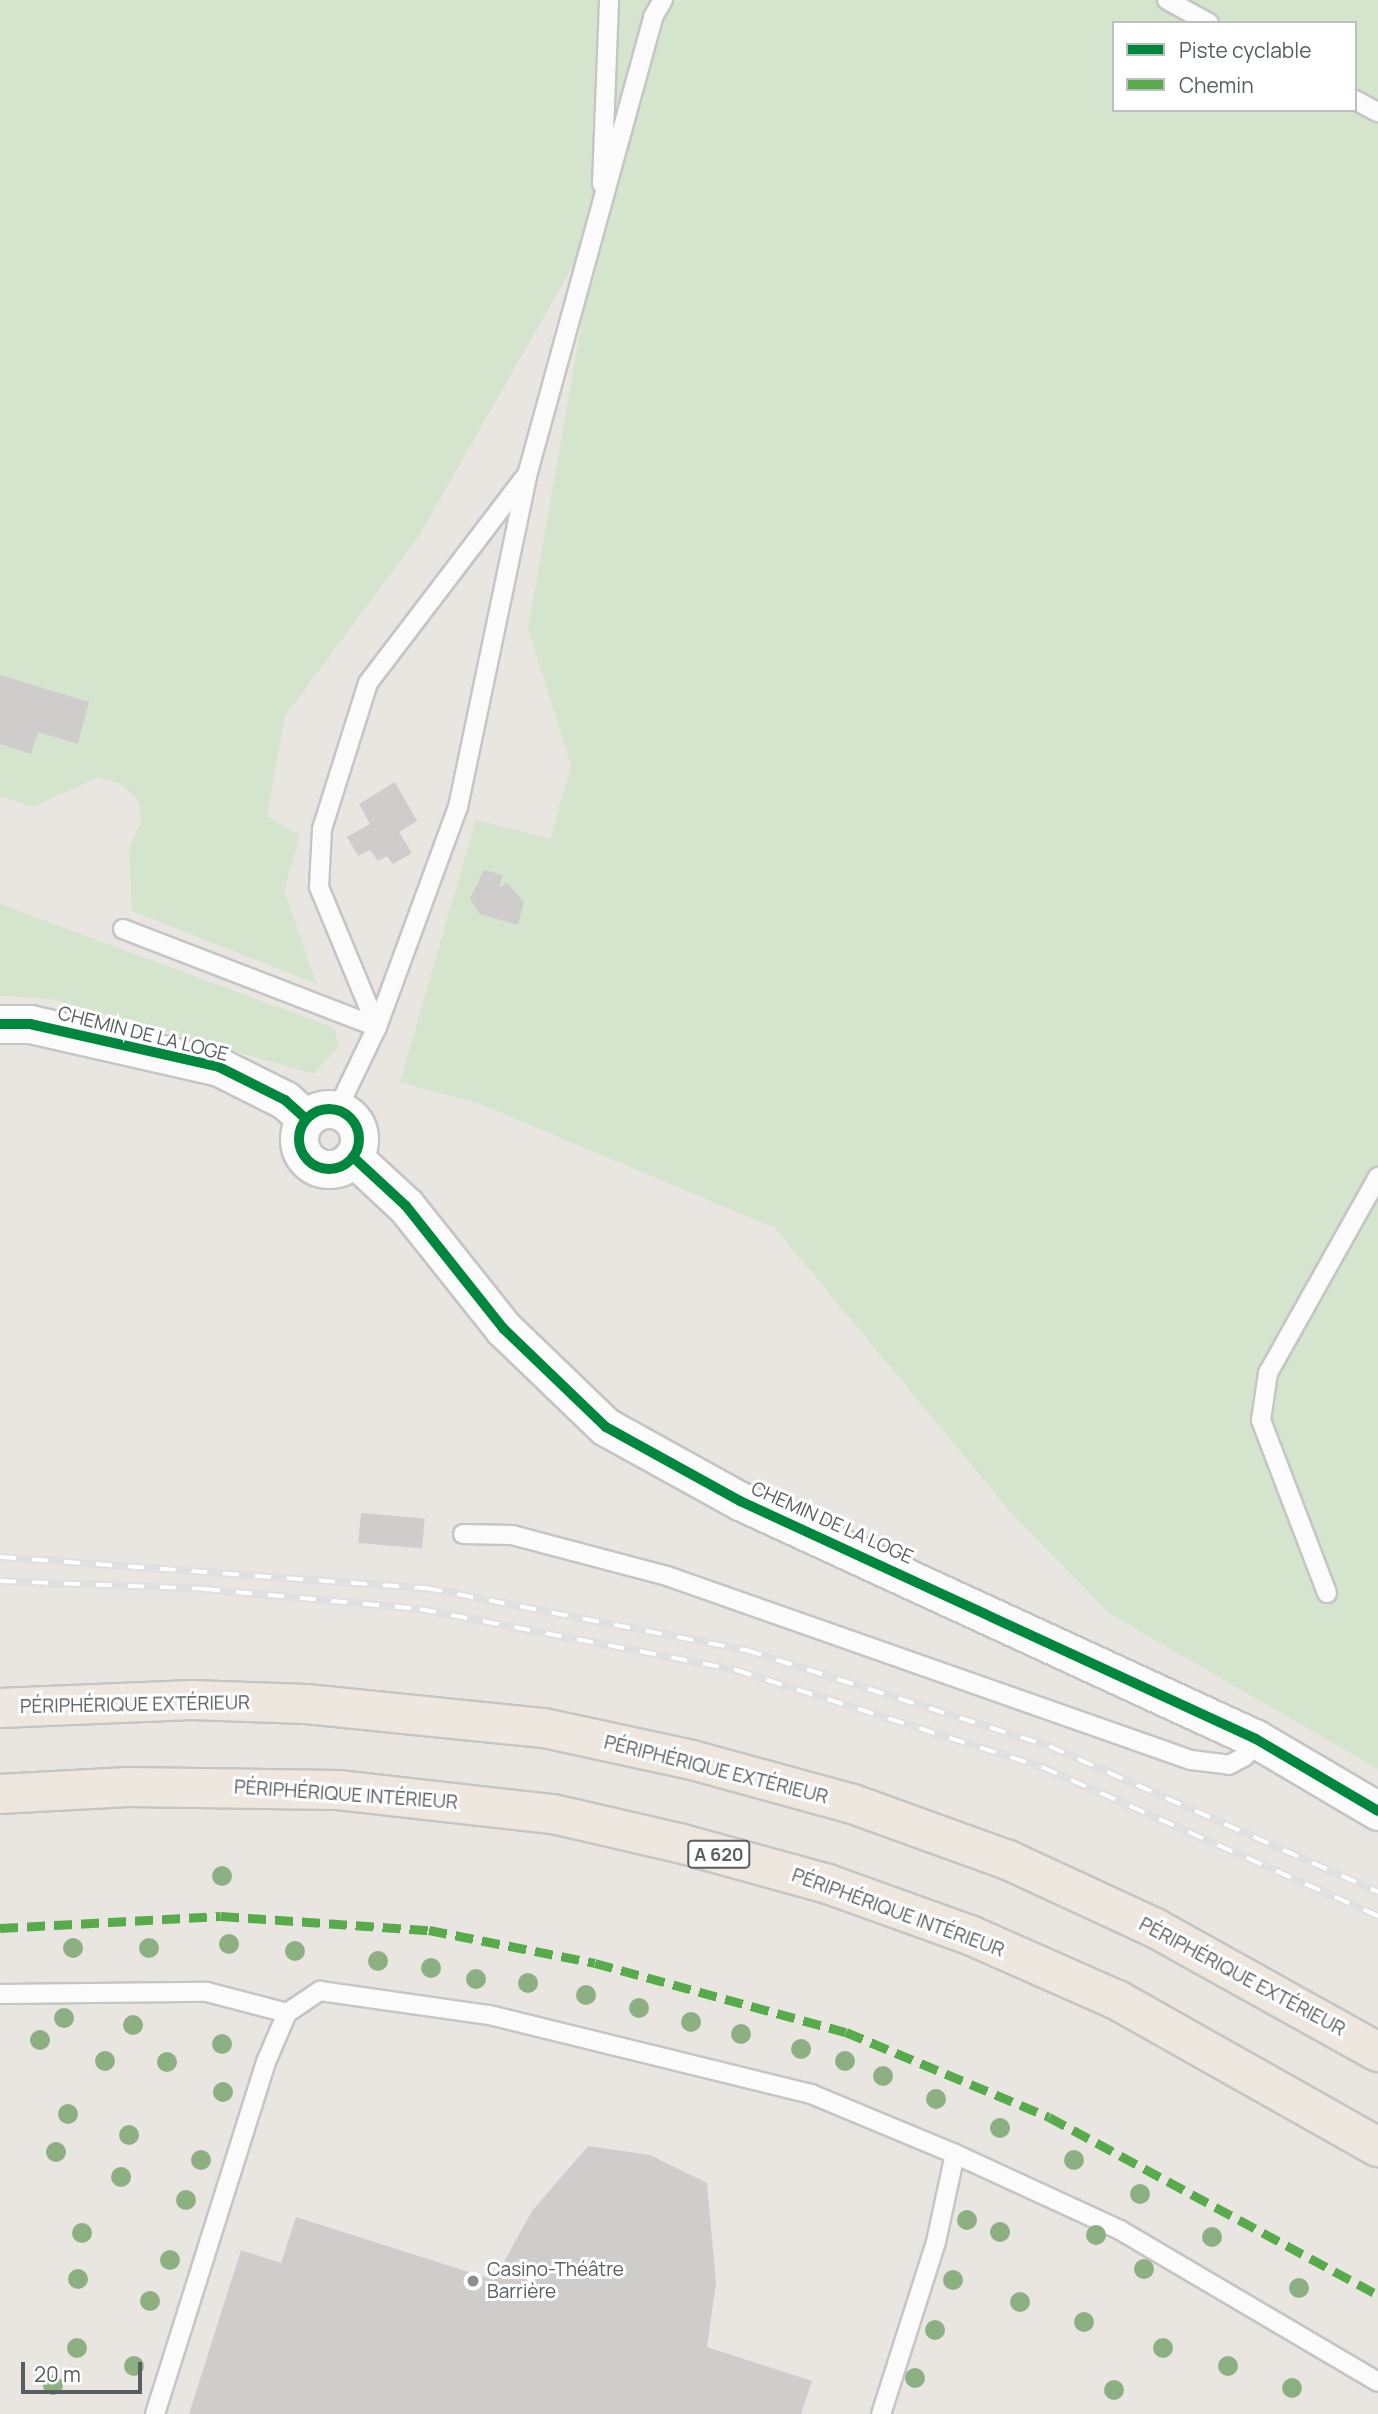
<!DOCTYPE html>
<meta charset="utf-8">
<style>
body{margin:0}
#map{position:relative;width:1378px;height:2414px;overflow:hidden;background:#e9e6e2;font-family:Manrope,sans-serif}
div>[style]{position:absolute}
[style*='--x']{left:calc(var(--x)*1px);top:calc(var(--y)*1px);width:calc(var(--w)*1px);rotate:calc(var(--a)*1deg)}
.green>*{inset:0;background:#d5e5cd}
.building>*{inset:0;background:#cfcdcb;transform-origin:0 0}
.roads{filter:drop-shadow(2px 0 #c5c5c4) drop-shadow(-2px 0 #c5c5c4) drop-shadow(0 2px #c5c5c4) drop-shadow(0 -2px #c5c5c4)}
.lane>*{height:18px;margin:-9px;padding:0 9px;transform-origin:9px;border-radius:9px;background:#fcfbfb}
.street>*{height:37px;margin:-18.5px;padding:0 18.5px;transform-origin:18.5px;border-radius:18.5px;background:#fcfbfb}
.street>.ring{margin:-18.5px;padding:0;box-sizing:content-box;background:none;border:37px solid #fcfbfb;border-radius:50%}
.highway>*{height:38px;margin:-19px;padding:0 19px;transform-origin:19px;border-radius:19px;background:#eee7df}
.rail>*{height:8px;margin-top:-4px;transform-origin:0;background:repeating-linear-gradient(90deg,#fff 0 16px,#e0e0e0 0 32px);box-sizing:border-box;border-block:2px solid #e0e0e0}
.quiet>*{height:9px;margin-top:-4.5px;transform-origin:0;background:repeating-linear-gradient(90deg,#58ab4b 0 18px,transparent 0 27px)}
.cycleway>*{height:10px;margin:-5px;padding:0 5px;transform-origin:5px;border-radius:5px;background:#00873e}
.cycleway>.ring{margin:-5px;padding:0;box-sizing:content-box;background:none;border:10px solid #00873e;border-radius:50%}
.trees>*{width:20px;height:20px;margin:-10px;border-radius:50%;background:#8db083}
.dots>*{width:19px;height:19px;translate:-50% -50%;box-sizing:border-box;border:4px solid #fff;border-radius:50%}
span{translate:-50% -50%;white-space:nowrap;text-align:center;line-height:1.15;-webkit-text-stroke:6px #fff;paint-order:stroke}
.shield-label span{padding:2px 5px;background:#fff;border:2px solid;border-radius:5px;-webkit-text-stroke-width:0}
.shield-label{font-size:18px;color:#585e61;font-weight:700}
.street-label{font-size:19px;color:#585e61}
.poi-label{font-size:19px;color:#585e61}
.left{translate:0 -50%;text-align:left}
.legend{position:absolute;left:1112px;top:21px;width:245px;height:91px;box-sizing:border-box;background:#fff;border:2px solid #bcbfc0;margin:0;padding:9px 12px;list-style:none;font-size:21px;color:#585e61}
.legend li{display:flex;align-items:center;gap:14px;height:35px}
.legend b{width:35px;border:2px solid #bcbfc0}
.scale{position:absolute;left:21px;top:2362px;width:121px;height:32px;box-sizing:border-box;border:4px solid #585e61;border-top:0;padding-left:9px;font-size:21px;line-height:24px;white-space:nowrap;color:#585e61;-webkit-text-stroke:5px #fff;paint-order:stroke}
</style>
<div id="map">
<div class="green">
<div style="clip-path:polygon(evenodd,0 0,1378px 0,1378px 1769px,1110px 1614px,1013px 1515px,775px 1228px,480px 1104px,400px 1082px,476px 820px,550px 839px,571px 766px,528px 628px,600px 218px,419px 536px,285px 716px,267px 816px,300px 835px,284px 891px,317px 984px,132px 911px,129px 848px,141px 821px,138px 799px,119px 783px,98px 778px,32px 807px,0 796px,0 0,1114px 23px,1355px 23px,1355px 110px,1114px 110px,1114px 23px)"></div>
<div style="clip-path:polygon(0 904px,334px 1028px,339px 1045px,314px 1074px,51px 999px,0 996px)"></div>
</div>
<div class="building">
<div style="clip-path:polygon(0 675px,89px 702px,78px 744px,38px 732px,31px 754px,0 744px)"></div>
<div style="clip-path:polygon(395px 782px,417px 821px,399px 832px,412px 853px,393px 864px,387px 856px,378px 861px,370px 850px,358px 856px,347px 837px,370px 824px,359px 804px)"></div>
<div style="clip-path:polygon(484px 870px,503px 875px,499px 887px,507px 883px,524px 902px,518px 925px,480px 914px,470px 899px)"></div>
<div style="left:361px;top:1513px;width:64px;height:30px;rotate:5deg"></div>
<div style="clip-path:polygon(588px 2146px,650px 2155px,707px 2183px,716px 2283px,707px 2347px,812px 2381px,801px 2414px,189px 2414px,241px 2250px,281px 2263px,296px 2217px,494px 2280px,532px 2211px)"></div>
</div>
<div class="roads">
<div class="lane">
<div style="--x:1167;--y:0;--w:48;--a:28.7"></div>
<div style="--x:1355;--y:100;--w:26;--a:28"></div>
<div style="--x:602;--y:184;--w:184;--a:-87.8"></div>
<div style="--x:123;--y:929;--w:272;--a:21.1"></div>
<div style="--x:377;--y:1027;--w:152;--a:-112.5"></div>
<div style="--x:319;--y:887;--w:58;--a:-87"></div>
<div style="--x:322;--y:829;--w:153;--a:-72.5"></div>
<div style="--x:368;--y:683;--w:258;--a:-52.7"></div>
<div style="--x:337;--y:1110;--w:92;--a:-64.3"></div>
<div style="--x:377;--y:1027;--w:234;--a:-69.8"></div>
<div style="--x:458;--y:807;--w:342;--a:-78.2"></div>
<div style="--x:528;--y:472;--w:472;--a:-74.6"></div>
<div style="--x:653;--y:17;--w:20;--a:-60"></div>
<div style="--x:463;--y:1534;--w:49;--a:1.2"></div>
<div style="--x:512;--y:1535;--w:160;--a:14.8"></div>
<div style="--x:667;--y:1576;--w:555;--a:19.35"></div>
<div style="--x:1191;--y:1760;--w:38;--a:7"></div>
<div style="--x:1229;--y:1765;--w:18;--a:-29"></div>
<div style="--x:1245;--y:1756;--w:20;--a:-57"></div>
<div style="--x:1327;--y:1593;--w:185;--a:-110.9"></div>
<div style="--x:1261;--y:1420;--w:48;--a:-81.5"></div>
<div style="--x:1268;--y:1373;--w:225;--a:-60.7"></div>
<div style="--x:0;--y:1994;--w:207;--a:-0.6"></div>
<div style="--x:207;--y:1992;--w:83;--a:14.7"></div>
<div style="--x:955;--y:2154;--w:182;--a:24.7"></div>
<div style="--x:1120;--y:2230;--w:299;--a:30.5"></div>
<div style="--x:155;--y:2414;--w:369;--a:-72.5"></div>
<div style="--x:266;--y:2062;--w:53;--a:-66.8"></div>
<div style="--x:287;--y:2013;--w:40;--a:-34"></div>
<div style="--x:320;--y:1991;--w:171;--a:8.1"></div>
<div style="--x:489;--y:2015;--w:332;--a:13.8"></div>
<div style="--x:811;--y:2094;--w:156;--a:22.6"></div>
<div style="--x:955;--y:2154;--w:90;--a:102.2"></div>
<div style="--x:936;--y:2242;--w:181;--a:107.7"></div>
</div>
<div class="street">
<div style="--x:0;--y:1024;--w:30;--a:0"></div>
<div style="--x:30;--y:1024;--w:194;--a:12.8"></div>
<div style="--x:219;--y:1067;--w:74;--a:26.6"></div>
<div style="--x:285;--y:1100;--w:28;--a:42"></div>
<div class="ring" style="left:299px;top:1109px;width:23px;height:23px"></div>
<div style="--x:353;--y:1157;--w:72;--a:42.8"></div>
<div style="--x:406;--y:1206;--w:157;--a:51.5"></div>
<div style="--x:504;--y:1329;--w:141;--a:43.9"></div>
<div style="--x:606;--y:1427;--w:153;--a:28.9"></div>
<div style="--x:740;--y:1501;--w:568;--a:24.76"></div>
<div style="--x:1256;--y:1739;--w:142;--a:30.5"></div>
</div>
<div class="highway">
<div style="--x:0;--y:1708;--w:192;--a:-2.4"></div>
<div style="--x:192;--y:1700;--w:114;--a:2"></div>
<div style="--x:306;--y:1704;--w:239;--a:5.8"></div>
<div style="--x:544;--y:1728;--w:151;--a:12.2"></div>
<div style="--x:692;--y:1760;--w:167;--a:15.3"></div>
<div style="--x:853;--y:1804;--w:165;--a:19.9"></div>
<div style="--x:1008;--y:1860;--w:162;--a:24.8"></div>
<div style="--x:1155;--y:1928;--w:255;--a:29.1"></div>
<div style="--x:0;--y:1794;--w:128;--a:-3.1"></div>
<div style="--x:128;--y:1787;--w:210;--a:0.8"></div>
<div style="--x:338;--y:1790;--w:216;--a:6.4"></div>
<div style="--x:553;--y:1814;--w:129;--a:13"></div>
<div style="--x:679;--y:1843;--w:155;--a:15.4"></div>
<div style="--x:828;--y:1884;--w:151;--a:19.8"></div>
<div style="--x:970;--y:1935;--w:161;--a:23.9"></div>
<div style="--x:1117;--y:2000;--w:300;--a:29.4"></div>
</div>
</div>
<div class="rail">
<div style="--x:0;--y:1557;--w:427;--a:4.2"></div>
<div style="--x:426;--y:1588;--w:326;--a:11"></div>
<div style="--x:746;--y:1650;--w:318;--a:17.6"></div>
<div style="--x:1049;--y:1746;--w:360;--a:23.9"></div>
<div style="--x:0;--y:1581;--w:204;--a:2.2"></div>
<div style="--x:204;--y:1589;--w:217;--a:5.3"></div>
<div style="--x:420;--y:1609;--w:322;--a:10.9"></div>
<div style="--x:736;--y:1670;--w:321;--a:17.6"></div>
<div style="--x:1042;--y:1767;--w:368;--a:23.9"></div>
</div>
<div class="quiet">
<div style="--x:0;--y:1928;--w:221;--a:-3.1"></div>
<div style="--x:221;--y:1916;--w:208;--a:3.9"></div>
<div style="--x:429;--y:1930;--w:169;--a:11.2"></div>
<div style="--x:595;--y:1963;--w:260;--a:15.4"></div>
<div style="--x:846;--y:2032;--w:220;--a:22.7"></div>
<div style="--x:1049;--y:2117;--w:374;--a:28.4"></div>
</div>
<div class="cycleway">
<div style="--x:0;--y:1024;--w:30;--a:0"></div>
<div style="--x:30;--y:1024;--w:194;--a:12.8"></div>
<div style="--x:219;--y:1067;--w:74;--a:26.6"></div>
<div style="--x:285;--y:1100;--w:28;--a:42"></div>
<div class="ring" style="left:299px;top:1109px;width:50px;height:50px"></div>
<div style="--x:353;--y:1157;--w:72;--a:42.8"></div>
<div style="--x:406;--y:1206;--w:157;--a:51.5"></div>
<div style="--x:504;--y:1329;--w:141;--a:43.9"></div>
<div style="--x:606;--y:1427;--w:153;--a:28.9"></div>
<div style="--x:740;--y:1501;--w:568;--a:24.76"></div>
<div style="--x:1256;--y:1739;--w:142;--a:30.5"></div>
</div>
<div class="trees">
<div style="left:222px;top:1876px"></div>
<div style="left:229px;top:1944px"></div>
<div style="left:73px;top:1948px"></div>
<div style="left:149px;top:1948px"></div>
<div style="left:295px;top:1951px"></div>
<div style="left:378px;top:1961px"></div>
<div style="left:431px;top:1968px"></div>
<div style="left:476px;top:1979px"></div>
<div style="left:528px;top:1983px"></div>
<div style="left:586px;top:1995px"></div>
<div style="left:639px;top:2008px"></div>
<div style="left:64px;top:2018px"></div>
<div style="left:691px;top:2022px"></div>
<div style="left:133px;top:2025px"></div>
<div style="left:741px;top:2034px"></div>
<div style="left:40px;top:2040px"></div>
<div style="left:222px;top:2044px"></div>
<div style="left:801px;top:2049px"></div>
<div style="left:105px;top:2061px"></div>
<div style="left:845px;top:2061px"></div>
<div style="left:167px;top:2062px"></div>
<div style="left:883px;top:2076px"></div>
<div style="left:223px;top:2092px"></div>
<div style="left:936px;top:2099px"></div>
<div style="left:68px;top:2114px"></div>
<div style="left:1000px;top:2128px"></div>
<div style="left:129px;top:2135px"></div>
<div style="left:56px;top:2152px"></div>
<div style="left:201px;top:2160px"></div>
<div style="left:1074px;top:2160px"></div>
<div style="left:121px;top:2177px"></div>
<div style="left:1140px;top:2194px"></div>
<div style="left:186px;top:2200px"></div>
<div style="left:967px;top:2220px"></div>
<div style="left:1000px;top:2232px"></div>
<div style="left:82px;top:2233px"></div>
<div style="left:1096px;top:2235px"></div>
<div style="left:1212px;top:2237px"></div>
<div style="left:170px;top:2260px"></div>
<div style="left:1144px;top:2269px"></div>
<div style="left:78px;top:2279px"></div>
<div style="left:953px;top:2280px"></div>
<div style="left:1299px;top:2288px"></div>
<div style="left:150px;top:2301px"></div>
<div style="left:1020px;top:2302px"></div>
<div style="left:1084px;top:2322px"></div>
<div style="left:935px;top:2330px"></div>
<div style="left:77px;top:2348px"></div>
<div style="left:1163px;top:2348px"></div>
<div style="left:134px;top:2366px"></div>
<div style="left:1228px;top:2366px"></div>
<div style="left:915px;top:2378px"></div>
<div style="left:53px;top:2385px"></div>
<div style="left:1292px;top:2388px"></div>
<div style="left:1114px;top:2390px"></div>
</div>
<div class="dots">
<div style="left:473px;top:2281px;background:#8b8e8e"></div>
</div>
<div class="shield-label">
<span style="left:719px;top:1854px">A 620</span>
</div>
<div class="street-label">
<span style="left:143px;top:1034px;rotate:14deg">CHEMIN DE LA LOGE</span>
<span style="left:832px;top:1523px;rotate:24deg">CHEMIN DE LA LOGE</span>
<span style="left:135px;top:1705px;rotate:-1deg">PÉRIPHÉRIQUE EXTÉRIEUR</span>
<span style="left:716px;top:1770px;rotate:14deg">PÉRIPHÉRIQUE EXTÉRIEUR</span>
<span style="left:346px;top:1795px;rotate:4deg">PÉRIPHÉRIQUE INTÉRIEUR</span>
<span style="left:898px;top:1913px;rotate:20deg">PÉRIPHÉRIQUE INTÉRIEUR</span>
<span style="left:1242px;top:1977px;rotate:28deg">PÉRIPHÉRIQUE EXTÉRIEUR</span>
</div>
<div class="poi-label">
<span class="left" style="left:487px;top:2281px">Casino-Théâtre<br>Barrière</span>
</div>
<ul class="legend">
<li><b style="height:9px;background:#00873e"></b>Piste cyclable</li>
<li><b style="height:9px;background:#58ab4b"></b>Chemin</li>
</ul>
<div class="scale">20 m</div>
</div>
